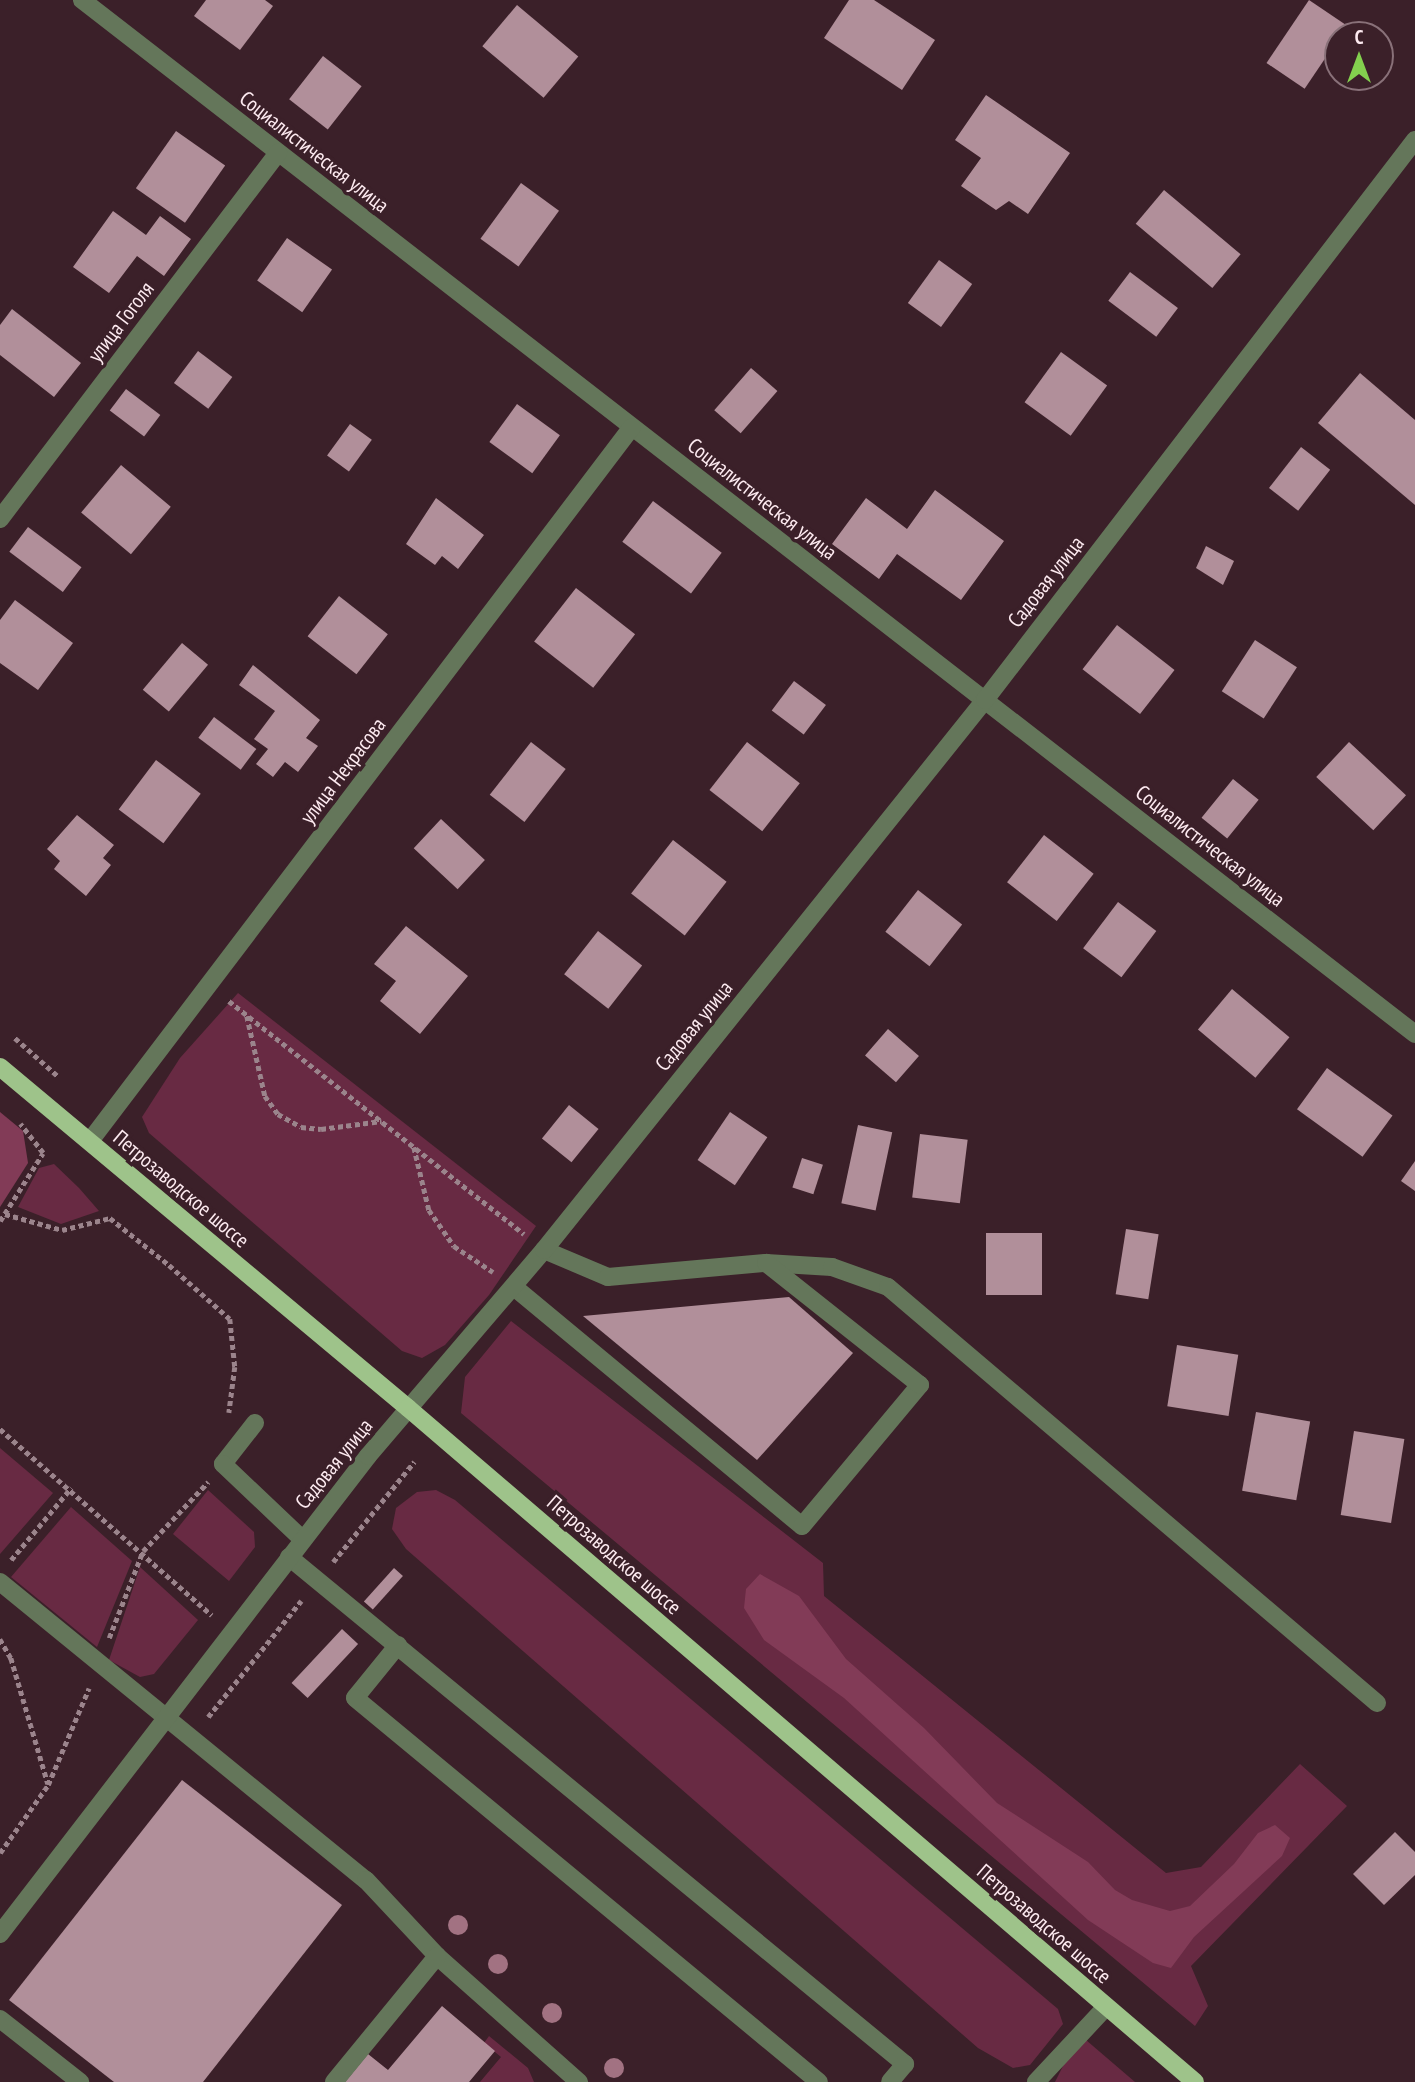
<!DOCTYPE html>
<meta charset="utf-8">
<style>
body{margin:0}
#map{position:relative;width:1415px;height:2082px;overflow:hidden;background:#3b2029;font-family:"PT Sans Narrow",sans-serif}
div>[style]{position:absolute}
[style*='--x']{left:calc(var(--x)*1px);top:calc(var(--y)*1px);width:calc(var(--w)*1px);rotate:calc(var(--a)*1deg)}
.green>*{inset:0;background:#682a43}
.forest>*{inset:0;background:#823b57}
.building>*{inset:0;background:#b18f9a;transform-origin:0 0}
.path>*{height:4.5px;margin-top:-2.25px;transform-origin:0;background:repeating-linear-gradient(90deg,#9b848c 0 5px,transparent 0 8.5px)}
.minor>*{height:18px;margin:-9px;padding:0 9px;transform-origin:9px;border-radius:9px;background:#64765a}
.major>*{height:18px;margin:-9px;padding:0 9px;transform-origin:9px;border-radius:9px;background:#9ec38a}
.trees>*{width:20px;height:20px;margin:-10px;border-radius:50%;background:#a27282}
span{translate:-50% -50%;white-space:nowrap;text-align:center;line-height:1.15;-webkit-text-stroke:7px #3b2029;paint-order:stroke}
.street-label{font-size:21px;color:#fdeaf0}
.north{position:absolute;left:1324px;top:21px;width:70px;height:70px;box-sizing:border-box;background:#3b2029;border:2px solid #897179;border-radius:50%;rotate:0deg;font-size:19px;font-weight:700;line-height:28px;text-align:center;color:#fdeaf0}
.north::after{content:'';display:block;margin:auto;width:24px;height:32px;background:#83d04e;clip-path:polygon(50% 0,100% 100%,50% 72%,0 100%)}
</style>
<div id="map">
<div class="green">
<div style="clip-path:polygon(238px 993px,536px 1226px,489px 1295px,445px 1345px,422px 1358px,402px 1351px,149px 1133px,142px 1117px,180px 1058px)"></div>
<div style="clip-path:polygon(54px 1164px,79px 1188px,99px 1211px,61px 1224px,18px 1207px,39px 1168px)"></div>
<div style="clip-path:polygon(511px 1321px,823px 1563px,824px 1596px,1166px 1873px,1201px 1867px,1300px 1764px,1347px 1806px,1191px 1966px,1208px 2006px,1195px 2026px,461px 1413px,465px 1377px)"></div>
<div style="clip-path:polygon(0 1448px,53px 1493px,0 1554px)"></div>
<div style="clip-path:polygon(208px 1490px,254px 1532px,255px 1547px,229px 1581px,173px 1534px)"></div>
<div style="clip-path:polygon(436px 1490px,455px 1500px,1058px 2009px,1063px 2024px,1030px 2065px,1013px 2068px,978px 2048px,406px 1549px,392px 1529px,396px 1508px,417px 1492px)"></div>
<div style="clip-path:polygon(71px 1507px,132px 1561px,97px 1647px,11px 1577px)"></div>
<div style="clip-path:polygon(140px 1567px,198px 1620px,154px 1674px,140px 1677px,109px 1660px)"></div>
<div style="clip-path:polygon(489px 2036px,528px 2068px,534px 2082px,480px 2082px,501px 2057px,484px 2043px)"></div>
<div style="clip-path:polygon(1086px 2040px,1135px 2082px,1055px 2082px,1067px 2058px)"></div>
</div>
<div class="forest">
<div style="clip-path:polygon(0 1112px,23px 1131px,28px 1163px,0 1207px)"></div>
<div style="clip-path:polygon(760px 1574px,799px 1596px,846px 1659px,924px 1728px,997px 1803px,1088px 1862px,1115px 1890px,1132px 1900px,1170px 1911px,1190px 1906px,1234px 1864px,1258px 1833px,1275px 1825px,1290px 1838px,1282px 1856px,1194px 1937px,1171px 1968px,1153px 1963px,1088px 1920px,844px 1698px,764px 1640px,744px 1608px,746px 1589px)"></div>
</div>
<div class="building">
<div style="clip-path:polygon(206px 0,265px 0,273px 6px,240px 50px,194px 16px)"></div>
<div style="clip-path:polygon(849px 0,874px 0,935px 40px,902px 90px,824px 38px)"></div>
<div style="left:1309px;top:0;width:46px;height:76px;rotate:34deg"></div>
<div style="left:517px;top:5px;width:80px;height:54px;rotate:40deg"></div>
<div style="left:323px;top:56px;width:49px;height:55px;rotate:38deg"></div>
<div style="clip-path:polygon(986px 95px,1070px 153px,1028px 214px,1009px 201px,996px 210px,961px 186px,981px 158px,955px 140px)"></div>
<div style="left:176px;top:131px;width:60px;height:70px;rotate:35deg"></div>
<div style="left:521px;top:183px;width:47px;height:69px;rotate:36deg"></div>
<div style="left:1164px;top:190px;width:100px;height:44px;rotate:40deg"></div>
<div style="clip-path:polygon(113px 211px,146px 235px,160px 216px,191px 239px,164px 276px,137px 256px,109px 293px,73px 267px)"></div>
<div style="left:287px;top:238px;width:55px;height:52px;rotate:35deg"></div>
<div style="left:939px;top:260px;width:41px;height:53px;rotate:36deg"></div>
<div style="left:1130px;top:272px;width:60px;height:36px;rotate:37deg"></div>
<div style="clip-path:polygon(12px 309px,81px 363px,54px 397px,0 355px,0 325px)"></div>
<div style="left:198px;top:351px;width:43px;height:40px;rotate:37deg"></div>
<div style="left:1061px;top:352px;width:57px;height:62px;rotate:36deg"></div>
<div style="left:751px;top:368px;width:35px;height:56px;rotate:41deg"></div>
<div style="clip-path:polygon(1360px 373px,1415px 420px,1415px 505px,1318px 423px)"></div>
<div style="left:126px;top:389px;width:43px;height:27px;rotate:37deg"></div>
<div style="left:517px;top:404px;width:53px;height:47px;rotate:36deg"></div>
<div style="left:350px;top:424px;width:27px;height:39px;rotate:36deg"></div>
<div style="left:1301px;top:447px;width:37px;height:52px;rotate:38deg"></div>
<div style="left:121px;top:465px;width:65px;height:62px;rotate:40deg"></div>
<div style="clip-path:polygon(935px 490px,1004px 541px,961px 600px,897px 554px,879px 579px,832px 544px,866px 498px,907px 529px)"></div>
<div style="clip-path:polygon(436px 498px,484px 535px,458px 569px,442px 556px,435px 565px,406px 544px)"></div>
<div style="left:653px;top:501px;width:86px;height:51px;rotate:37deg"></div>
<div style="left:28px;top:527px;width:67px;height:31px;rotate:37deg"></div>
<div style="clip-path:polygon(1206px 546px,1234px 561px,1223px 585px,1196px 568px)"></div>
<div style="left:576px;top:588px;width:75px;height:68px;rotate:38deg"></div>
<div style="left:339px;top:596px;width:62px;height:51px;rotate:38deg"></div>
<div style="clip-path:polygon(15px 600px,73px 643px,38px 690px,0 663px,0 620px)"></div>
<div style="left:1117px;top:625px;width:73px;height:56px;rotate:38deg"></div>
<div style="left:1255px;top:640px;width:50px;height:61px;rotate:33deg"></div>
<div style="left:182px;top:643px;width:34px;height:61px;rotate:40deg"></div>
<div style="clip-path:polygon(253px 665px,320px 720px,306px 738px,318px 746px,298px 772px,285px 762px,273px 777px,256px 764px,268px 749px,254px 739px,275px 711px,239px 685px)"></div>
<div style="left:794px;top:681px;width:40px;height:37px;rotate:37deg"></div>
<div style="left:214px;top:717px;width:53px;height:26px;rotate:37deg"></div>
<div style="left:531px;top:742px;width:44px;height:67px;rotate:38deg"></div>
<div style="left:747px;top:742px;width:67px;height:61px;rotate:38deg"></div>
<div style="left:1349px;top:742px;width:78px;height:48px;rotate:43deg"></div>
<div style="left:156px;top:760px;width:56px;height:62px;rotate:37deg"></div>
<div style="left:1233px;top:779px;width:33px;height:50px;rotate:39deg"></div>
<div style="clip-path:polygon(77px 815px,114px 845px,103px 858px,111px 865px,86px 896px,54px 869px,60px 861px,47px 849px)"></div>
<div style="left:441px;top:819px;width:60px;height:40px;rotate:43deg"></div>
<div style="left:1044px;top:835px;width:63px;height:60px;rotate:38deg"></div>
<div style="left:673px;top:840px;width:68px;height:68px;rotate:38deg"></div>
<div style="left:918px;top:890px;width:56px;height:53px;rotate:38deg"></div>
<div style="left:1118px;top:902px;width:48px;height:58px;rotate:37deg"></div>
<div style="clip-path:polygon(406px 926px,468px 976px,420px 1034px,380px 1001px,396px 981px,374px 964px)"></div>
<div style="left:598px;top:931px;width:56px;height:55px;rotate:38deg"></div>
<div style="left:1232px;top:989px;width:75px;height:53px;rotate:40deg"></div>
<div style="left:888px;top:1029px;width:41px;height:35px;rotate:41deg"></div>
<div style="left:1327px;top:1068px;width:81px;height:51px;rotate:36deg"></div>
<div style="left:569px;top:1105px;width:38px;height:43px;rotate:39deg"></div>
<div style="left:730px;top:1112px;width:45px;height:58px;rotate:34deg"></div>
<div style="left:858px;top:1125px;width:35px;height:80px;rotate:12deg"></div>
<div style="left:920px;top:1134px;width:48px;height:64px;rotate:7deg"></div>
<div style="left:802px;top:1158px;width:22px;height:31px;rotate:18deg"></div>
<div style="clip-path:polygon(1415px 1161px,1415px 1191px,1401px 1181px)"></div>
<div style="left:1126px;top:1229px;width:33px;height:66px;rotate:9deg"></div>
<div style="left:986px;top:1233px;width:56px;height:62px"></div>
<div style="clip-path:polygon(789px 1297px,853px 1353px,757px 1460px,583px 1316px)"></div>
<div style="left:1177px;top:1345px;width:62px;height:62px;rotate:9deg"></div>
<div style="left:1256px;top:1412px;width:55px;height:80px;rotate:10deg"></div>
<div style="left:1354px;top:1431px;width:51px;height:85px;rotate:9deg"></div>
<div style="left:394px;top:1568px;width:12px;height:45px;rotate:42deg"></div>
<div style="left:342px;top:1629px;width:22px;height:74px;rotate:43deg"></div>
<div style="clip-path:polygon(182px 1780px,342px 1905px,203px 2082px,114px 2082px,9px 2000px)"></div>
<div style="clip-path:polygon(1395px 1832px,1415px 1852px,1415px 1875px,1384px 1905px,1353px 1874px)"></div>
<div style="clip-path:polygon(442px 2006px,495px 2051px,469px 2082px,345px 2082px,368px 2054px,388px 2070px)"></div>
</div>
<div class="path">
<div style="--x:229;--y:1001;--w:376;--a:38.3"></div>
<div style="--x:247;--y:1016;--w:82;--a:77.3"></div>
<div style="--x:265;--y:1096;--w:22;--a:54"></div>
<div style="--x:278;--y:1114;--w:26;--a:29"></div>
<div style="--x:301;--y:1127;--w:20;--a:6"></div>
<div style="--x:321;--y:1129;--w:61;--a:-7.6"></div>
<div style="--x:15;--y:1038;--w:59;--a:41.6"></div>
<div style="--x:414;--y:1147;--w:65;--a:76.6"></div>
<div style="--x:429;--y:1210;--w:44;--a:55.2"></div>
<div style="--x:454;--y:1246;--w:47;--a:33.7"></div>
<div style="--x:5;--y:1214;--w:59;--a:15.7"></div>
<div style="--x:62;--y:1230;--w:49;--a:-14"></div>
<div style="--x:110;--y:1218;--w:75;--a:38.5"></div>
<div style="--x:169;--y:1265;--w:81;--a:41.5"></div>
<div style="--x:230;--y:1319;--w:48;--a:84.1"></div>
<div style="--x:235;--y:1367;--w:46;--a:97.4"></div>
<div style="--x:0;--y:1221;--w:80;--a:-57.7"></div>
<div style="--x:43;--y:1153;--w:37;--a:-128"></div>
<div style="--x:0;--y:1429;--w:282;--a:41.3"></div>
<div style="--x:11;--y:1560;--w:94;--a:-50.2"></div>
<div style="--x:333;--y:1562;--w:129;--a:-51"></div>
<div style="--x:109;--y:1638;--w:93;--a:-68.7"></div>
<div style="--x:143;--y:1551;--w:95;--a:-46.7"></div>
<div style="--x:0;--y:1639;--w:22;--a:60"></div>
<div style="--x:11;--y:1658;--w:131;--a:73.6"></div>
<div style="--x:208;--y:1717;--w:149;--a:-51.3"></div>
<div style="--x:0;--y:1853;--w:83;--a:-54.8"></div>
<div style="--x:48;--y:1785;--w:105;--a:-67.1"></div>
</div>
<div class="minor">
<div style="--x:82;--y:0;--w:1687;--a:37.8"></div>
<div style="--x:0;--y:519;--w:460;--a:-52.8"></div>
<div style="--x:90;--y:1141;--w:896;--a:-52.8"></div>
<div style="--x:544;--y:1250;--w:69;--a:22.9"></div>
<div style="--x:608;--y:1277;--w:159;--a:-5.1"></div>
<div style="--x:766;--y:1263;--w:66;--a:3.5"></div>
<div style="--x:832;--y:1267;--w:59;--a:19.7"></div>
<div style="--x:888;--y:1287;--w:642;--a:40.39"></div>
<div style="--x:514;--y:1287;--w:374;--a:39.7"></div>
<div style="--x:802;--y:1526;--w:184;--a:-50.1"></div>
<div style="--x:920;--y:1385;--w:196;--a:-141.6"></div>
<div style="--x:255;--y:1423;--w:52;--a:128"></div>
<div style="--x:223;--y:1464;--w:109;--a:43.5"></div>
<div style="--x:289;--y:1557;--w:798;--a:39.46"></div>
<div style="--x:905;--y:2064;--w:23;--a:130"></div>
<div style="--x:0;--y:1582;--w:472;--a:39.2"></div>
<div style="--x:366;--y:1880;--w:104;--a:46.9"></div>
<div style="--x:437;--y:1956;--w:190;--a:41.6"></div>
<div style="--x:398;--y:1645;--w:68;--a:129.1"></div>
<div style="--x:355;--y:1698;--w:602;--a:39.61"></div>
<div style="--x:0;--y:1934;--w:603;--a:-52.41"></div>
<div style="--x:368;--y:1456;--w:271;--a:-49.5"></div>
<div style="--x:544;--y:1250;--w:705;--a:-51.28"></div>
<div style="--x:985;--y:700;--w:706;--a:-52.48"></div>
<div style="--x:0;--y:2019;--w:102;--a:38.2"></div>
<div style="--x:334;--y:2082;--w:163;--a:-50.7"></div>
<div style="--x:1036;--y:2082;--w:103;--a:-47"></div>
</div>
<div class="major">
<div style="--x:0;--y:1067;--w:532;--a:39.89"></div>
<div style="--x:408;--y:1408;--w:1036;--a:40.58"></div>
</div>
<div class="trees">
<div style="left:458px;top:1925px"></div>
<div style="left:498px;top:1964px"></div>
<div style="left:552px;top:2013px"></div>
<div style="left:614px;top:2068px"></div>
</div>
<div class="street-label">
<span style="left:314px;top:152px;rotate:38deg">Социалистическая улица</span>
<span style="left:121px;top:322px;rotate:-53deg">улица Гоголя</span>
<span style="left:762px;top:499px;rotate:38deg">Социалистическая улица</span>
<span style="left:1046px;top:582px;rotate:-52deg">Садовая улица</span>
<span style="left:343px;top:771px;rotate:-53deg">улица Некрасова</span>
<span style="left:1210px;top:846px;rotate:38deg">Социалистическая улица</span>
<span style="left:694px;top:1026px;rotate:-51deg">Садовая улица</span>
<span style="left:181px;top:1189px;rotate:40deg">Петрозаводское шоссе</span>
<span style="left:334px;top:1464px;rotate:-51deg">Садовая улица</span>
<span style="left:614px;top:1555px;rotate:41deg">Петрозаводское шоссе</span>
<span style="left:1044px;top:1924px;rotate:41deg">Петрозаводское шоссе</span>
</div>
<div class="north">С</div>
</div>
